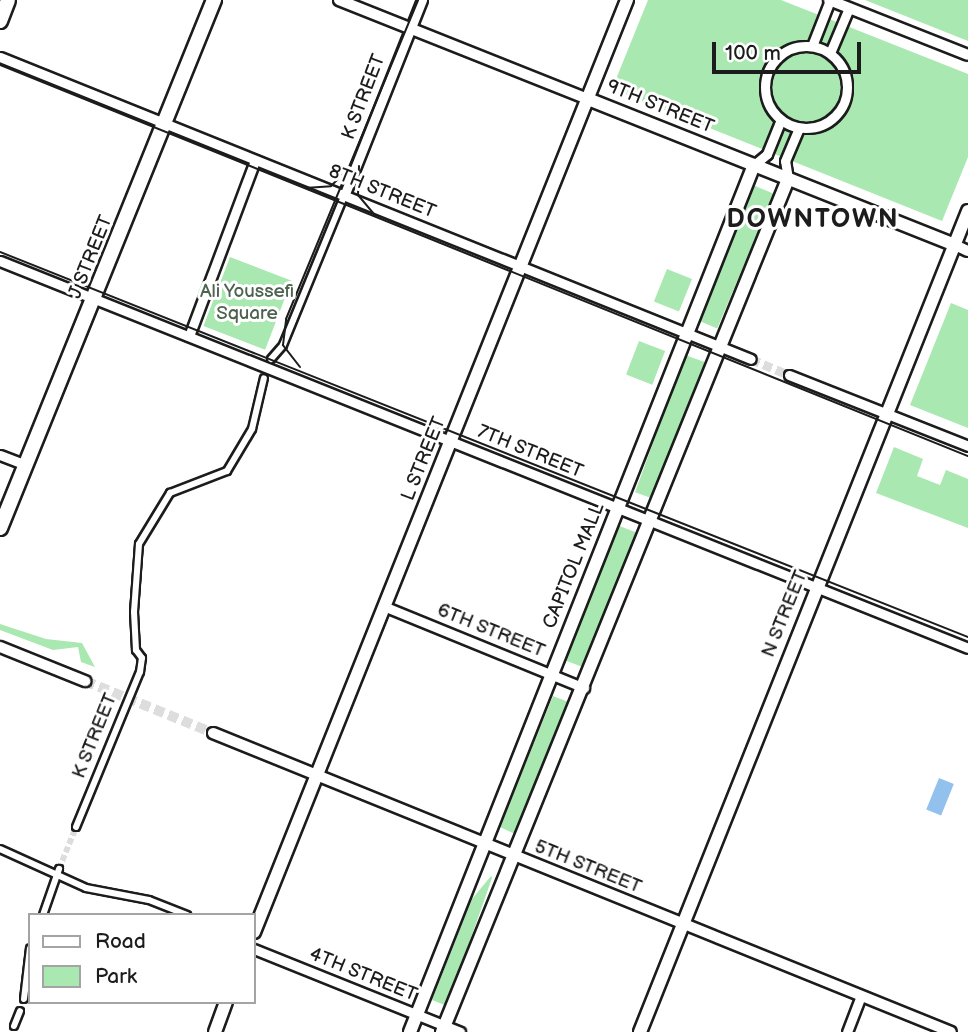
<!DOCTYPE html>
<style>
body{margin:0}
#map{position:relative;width:968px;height:1032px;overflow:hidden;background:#fff;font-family:"Balsamiq Sans",sans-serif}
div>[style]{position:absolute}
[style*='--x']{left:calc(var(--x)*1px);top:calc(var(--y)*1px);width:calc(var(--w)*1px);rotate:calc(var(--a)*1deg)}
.green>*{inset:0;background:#a9e8b0;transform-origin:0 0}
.water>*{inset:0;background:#91c1ec;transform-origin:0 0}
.pedestrian-tunnel>*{height:6px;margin-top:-3px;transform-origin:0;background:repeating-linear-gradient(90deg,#ddd 0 6px,transparent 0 9px)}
.minor-tunnel>*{height:9px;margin-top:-4.5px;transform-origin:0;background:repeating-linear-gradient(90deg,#ddd 0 9px,transparent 0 13.5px)}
.tertiary-tunnel>*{height:10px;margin-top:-5px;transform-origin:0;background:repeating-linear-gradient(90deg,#ddd 0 10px,transparent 0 15px)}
.roads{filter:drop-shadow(2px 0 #1c1c1c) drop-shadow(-2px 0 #1c1c1c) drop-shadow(0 2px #1c1c1c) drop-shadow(0 -2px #1c1c1c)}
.pedestrian>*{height:6px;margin:-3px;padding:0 3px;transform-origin:3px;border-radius:3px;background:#fff}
.minor>*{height:9px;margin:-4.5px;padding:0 4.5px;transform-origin:4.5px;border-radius:4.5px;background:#fff}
.minor>.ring{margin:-4.5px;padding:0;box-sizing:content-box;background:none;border:9px solid #fff;border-radius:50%}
.tertiary>*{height:10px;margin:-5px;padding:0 5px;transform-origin:5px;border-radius:5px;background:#fff}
.secondary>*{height:12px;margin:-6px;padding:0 6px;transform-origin:6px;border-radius:6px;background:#fff}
.primary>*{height:14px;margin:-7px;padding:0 7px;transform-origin:7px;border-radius:7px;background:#fff}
.tram>*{height:2px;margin:-1px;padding:0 1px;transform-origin:1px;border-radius:1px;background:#1c1c1c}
span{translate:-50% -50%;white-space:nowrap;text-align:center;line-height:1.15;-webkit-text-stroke:6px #fff;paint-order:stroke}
.street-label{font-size:19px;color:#1c1c1c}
.park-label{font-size:19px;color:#4d6350}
.district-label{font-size:26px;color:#1c1c1c;font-weight:700;letter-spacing:2px}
.legend{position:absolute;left:28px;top:913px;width:228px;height:91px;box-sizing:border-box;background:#fff;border:2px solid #a4a4a4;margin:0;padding:9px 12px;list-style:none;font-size:21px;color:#1c1c1c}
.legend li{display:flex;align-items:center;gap:14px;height:35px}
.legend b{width:35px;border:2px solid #a4a4a4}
.scale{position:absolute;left:712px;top:42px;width:149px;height:32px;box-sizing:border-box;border:4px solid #1c1c1c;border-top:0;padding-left:9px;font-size:21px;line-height:24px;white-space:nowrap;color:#1c1c1c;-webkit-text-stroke:5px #fff;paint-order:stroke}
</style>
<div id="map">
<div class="green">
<div style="clip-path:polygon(648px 0,781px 0,968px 74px,968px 157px,942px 221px,612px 89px)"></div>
<div style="clip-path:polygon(865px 0,968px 0,968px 41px)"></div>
<div style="left:753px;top:185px;width:23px;height:146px;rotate:23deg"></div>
<div style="left:230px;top:257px;width:66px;height:74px;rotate:21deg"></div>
<div style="left:667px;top:269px;width:27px;height:35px;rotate:22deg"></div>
<div style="clip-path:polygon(951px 303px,968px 310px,968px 428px,910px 405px)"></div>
<div style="left:639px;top:341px;width:28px;height:36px;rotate:21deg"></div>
<div style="left:685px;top:355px;width:23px;height:146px;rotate:20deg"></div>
<div style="clip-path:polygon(894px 447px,923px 459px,917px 476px,940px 485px,946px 470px,968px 479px,968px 528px,876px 493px)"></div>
<div style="left:617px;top:525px;width:22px;height:145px;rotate:21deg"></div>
<div style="clip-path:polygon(0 624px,46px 639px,82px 643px,95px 667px,81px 662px,78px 647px,53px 650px,0 630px)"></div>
<div style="clip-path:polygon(553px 696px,571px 703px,515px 834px,500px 827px)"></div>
<div style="clip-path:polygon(491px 876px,492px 878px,447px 1006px,432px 1000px,472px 899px)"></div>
</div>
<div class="water">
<div style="left:939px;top:778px;width:16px;height:34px;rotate:22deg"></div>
</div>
<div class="pedestrian-tunnel">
<div style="--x:59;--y:869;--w:45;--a:-68"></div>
</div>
<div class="minor-tunnel">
<div style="--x:751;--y:359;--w:41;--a:22.8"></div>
</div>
<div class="tertiary-tunnel">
<div style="--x:85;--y:681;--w:138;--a:22.1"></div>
</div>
<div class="roads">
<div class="pedestrian">
<div style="--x:271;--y:359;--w:18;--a:-49"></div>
<div style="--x:283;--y:345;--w:161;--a:-67.7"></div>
<div style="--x:76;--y:827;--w:168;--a:-67.6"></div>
<div style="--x:140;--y:672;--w:14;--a:-82"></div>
<div style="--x:142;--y:658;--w:10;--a:-127"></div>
<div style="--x:136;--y:650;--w:38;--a:-93"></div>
<div style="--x:134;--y:612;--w:68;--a:-85.8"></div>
<div style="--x:139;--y:544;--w:60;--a:-58.7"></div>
<div style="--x:170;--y:493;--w:61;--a:-21.1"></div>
<div style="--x:227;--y:471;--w:49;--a:-59.2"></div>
<div style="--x:252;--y:429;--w:52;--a:-76.8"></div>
<div style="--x:0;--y:849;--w:94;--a:24.4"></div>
<div style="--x:86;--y:888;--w:64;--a:10.8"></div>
<div style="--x:149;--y:900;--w:41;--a:21.5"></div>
<div style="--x:43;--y:915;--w:49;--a:-70.8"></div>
<div style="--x:24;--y:999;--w:51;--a:-83.3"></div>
<div style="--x:14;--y:1026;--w:16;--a:-68"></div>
</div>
<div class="minor">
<div style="--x:812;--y:46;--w:49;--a:-68.6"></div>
<div class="ring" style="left:765px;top:46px;width:73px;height:73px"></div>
<div style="--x:830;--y:53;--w:49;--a:-67.1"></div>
<div style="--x:0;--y:57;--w:809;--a:21.91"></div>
<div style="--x:754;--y:165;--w:17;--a:-40"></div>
<div style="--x:767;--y:154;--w:37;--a:-68"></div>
<div style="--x:788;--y:179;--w:18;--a:-99"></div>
<div style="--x:785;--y:161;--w:36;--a:-67"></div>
<div style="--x:344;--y:196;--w:211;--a:-68.3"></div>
<div style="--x:0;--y:261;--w:1042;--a:21.79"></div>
<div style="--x:189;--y:336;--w:188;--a:-69.4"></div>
<div style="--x:789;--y:375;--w:193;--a:21.6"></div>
<div style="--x:0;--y:455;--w:28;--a:21"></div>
<div style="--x:386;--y:607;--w:214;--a:22.2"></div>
<div style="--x:254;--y:949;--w:222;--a:21.9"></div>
<div style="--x:847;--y:1032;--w:39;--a:-69"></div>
</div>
<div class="tertiary">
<div style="--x:339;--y:0;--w:268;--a:21.7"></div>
<div style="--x:829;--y:0;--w:149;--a:21.6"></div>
<div style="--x:955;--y:245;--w:14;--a:25"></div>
<div style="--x:0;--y:647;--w:92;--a:21.8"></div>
<div style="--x:213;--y:733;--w:796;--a:22.06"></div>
</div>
<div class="secondary">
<div style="--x:588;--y:99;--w:395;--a:21.7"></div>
<div style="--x:254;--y:932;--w:1004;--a:-68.19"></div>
<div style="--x:215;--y:1032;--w:32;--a:-70"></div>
<div style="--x:410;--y:1032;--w:933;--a:-68.36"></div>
<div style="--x:442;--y:1032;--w:921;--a:-67.92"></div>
<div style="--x:640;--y:1032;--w:884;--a:-68.22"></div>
</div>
<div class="primary">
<div style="--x:0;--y:21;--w:22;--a:-69"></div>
<div style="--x:0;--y:528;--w:570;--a:-67.94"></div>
</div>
</div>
<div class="tram">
<div style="--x:0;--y:65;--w:1044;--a:22"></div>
<div style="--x:359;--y:166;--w:29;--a:92"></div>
<div style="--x:358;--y:195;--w:26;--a:50"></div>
<div style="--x:305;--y:188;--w:26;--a:-4"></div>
<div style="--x:331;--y:186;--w:23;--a:-45"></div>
<div style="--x:0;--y:252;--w:1042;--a:21.69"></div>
<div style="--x:300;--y:367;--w:28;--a:-128"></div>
<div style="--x:283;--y:345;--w:26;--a:-83"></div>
<div style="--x:286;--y:319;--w:345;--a:-67.5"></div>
</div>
<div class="street-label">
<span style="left:364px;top:97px;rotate:-69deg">K STREET</span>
<span style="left:660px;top:107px;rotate:22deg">9TH STREET</span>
<span style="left:382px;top:192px;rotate:22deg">8TH STREET</span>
<span style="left:91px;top:257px;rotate:-68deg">J STREET</span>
<span style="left:530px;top:452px;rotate:22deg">7TH STREET</span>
<span style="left:424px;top:459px;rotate:-68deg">L STREET</span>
<span style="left:574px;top:566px;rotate:-68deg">CAPITOL MALL</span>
<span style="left:785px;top:614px;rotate:-68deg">N STREET</span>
<span style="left:491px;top:631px;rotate:22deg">6TH STREET</span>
<span style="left:95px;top:736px;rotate:-68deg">K STREET</span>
<span style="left:588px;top:867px;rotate:22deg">5TH STREET</span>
<span style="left:363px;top:975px;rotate:22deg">4TH STREET</span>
</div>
<div class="park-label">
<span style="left:247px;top:303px">Ali Youssefi<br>Square</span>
</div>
<div class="district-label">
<span style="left:813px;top:220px">DOWNTOWN</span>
</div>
<ul class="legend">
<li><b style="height:9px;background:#fff"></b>Road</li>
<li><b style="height:19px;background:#a9e8b0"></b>Park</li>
</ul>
<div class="scale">100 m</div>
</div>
